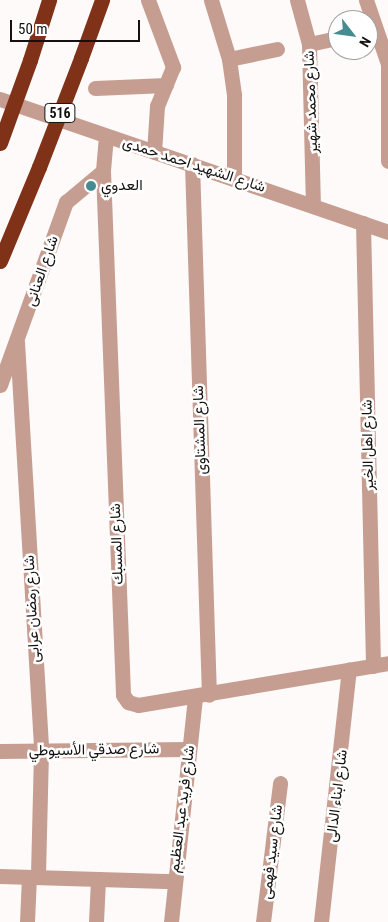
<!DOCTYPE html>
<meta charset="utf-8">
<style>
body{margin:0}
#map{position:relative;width:388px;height:922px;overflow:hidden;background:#fefaf9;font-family:"Roboto Condensed",Vazirmatn,sans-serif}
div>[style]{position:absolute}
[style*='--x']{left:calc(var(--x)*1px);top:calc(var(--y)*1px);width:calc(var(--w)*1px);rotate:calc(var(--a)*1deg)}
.minor>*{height:15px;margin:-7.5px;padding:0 7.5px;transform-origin:7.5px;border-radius:7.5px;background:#c69e91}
.highway>*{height:15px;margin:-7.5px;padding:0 7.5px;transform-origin:7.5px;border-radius:7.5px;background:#803218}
.highway-bridge>*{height:15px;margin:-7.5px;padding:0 7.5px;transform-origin:7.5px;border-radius:7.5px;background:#803218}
.dots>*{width:14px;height:14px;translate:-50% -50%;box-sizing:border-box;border:2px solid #fff;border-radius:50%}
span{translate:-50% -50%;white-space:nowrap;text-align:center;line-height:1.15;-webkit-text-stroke:5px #fff;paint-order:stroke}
.shield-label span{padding:1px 4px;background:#fff;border:1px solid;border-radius:4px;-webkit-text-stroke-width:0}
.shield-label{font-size:14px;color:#131211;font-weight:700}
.street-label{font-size:15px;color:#131211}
.poi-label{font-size:15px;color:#131211}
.left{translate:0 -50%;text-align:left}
.north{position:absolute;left:328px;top:10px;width:50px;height:50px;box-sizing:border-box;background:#fff;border:1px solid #a1a0a0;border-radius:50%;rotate:120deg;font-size:14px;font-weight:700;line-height:20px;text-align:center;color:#131211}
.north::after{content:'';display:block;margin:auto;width:18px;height:22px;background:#448c91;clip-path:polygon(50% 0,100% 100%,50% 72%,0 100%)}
.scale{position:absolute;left:10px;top:20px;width:130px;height:22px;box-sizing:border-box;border:2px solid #131211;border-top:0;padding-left:6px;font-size:15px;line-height:18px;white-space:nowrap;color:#131211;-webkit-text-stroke:4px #fff;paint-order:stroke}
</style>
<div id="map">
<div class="minor">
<div style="--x:148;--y:0;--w:72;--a:69.5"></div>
<div style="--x:173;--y:67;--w:42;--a:112.3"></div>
<div style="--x:157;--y:106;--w:46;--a:93.7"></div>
<div style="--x:211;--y:0;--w:62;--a:73"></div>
<div style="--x:229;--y:59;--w:36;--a:82"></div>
<div style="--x:234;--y:95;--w:83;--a:90"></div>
<div style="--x:297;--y:0;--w:46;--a:74.7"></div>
<div style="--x:309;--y:44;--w:161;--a:88.6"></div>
<div style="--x:366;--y:0;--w:68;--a:71"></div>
<div style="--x:388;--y:64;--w:97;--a:90"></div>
<div style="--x:309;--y:44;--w:30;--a:-12"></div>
<div style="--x:229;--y:59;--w:49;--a:-11.8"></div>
<div style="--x:95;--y:88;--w:71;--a:-2.4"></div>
<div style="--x:0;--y:99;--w:410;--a:18.9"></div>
<div style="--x:106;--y:136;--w:35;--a:95"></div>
<div style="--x:103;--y:171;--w:524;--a:87.81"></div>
<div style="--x:123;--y:695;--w:9;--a:54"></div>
<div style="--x:128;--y:702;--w:10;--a:17"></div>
<div style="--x:138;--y:705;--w:254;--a:-9.5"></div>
<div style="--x:192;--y:164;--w:531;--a:88.17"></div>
<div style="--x:363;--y:223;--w:443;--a:88.7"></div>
<div style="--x:17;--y:342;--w:411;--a:86.6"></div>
<div style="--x:41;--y:752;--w:125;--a:91.4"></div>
<div style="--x:0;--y:385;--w:195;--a:-70.2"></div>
<div style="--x:66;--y:202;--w:48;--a:-40"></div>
<div style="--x:0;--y:751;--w:189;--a:-0.6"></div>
<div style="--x:0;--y:876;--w:173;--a:1.7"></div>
<div style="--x:27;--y:922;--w:45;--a:-87.5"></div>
<div style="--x:96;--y:922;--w:43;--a:-87.3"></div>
<div style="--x:171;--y:922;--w:226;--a:-83.9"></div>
<div style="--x:263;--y:922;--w:140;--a:-83"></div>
<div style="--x:321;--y:922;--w:254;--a:-83.7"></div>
</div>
<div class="highway">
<div style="--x:81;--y:58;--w:62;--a:-70.1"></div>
<div style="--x:30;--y:60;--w:63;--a:-72.4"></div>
<div style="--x:0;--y:261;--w:102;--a:-67.5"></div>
</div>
<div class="highway-bridge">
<div style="--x:0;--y:143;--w:88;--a:-70.1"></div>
<div style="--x:39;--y:167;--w:117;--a:-68.9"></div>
</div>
<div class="dots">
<div style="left:91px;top:186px;background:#448c91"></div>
</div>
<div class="shield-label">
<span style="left:60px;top:113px">516</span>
</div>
<div class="street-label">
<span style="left:311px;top:102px;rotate:-92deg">شارع محمد شهير</span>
<span style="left:194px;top:165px;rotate:18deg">شارع الشهيد احمد حمدى</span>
<span style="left:42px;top:271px;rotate:-71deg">شارع العنانى</span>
<span style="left:200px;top:430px;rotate:-92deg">شارع المشتاوى</span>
<span style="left:368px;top:445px;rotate:-91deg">شارع اهل الخير</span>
<span style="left:117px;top:544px;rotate:-92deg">شارع المسبك</span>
<span style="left:32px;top:609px;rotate:-93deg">شارع رمضان عرابى</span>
<span style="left:94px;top:750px;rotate:-1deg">شارع صدقي الأسيوطي</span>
<span style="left:337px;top:796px;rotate:-83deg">شارع ابناء الدالى</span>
<span style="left:182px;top:809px;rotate:-83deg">شارع فريد عبد العظيم</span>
<span style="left:272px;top:852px;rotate:-83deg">شارع سيد فهمى</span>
</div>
<div class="poi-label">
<span class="left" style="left:101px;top:186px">العدوي</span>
</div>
<div class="north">N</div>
<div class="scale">50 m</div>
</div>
